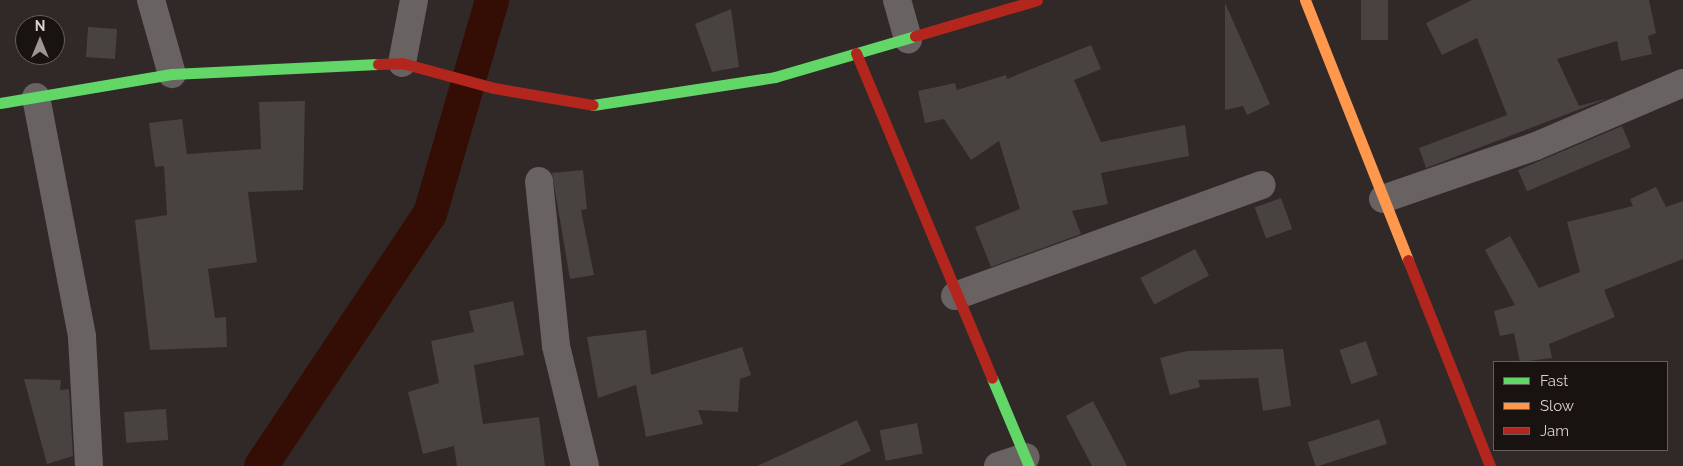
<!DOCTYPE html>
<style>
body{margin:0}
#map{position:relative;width:1683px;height:466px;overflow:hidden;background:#302928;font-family:Raleway,sans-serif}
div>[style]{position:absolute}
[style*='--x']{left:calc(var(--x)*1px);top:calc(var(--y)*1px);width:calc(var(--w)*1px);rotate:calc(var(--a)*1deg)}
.canal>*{height:34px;margin:-17px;padding:0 17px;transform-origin:17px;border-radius:17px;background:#340d05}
.building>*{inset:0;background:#484240;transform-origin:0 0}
.street>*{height:28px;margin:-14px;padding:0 14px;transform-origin:14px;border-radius:14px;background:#686362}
.fast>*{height:11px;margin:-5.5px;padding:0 5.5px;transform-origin:5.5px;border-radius:5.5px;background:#63d668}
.slow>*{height:11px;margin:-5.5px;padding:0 5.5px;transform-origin:5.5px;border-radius:5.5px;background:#ff974d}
.jam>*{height:11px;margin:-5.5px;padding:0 5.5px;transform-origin:5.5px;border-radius:5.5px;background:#b3261e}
span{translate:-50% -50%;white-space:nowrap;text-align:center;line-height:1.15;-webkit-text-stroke:4.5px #181210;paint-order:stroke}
.legend{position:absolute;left:1493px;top:361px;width:175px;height:90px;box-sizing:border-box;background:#181210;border:1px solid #665e5c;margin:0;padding:6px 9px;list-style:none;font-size:15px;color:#dad1ce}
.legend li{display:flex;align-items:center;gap:10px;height:25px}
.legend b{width:25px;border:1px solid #665e5c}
.north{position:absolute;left:15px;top:15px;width:50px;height:50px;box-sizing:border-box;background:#181210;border:1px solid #665e5c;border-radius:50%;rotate:0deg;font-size:14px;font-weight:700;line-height:20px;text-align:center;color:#dad1ce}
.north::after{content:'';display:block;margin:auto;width:18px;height:22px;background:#9e9694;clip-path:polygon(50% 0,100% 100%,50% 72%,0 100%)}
</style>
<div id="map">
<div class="canal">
<div style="--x:261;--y:466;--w:303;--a:-56.2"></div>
<div style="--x:430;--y:214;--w:223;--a:-73.8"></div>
</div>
<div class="building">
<div style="left:1361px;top:0;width:27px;height:40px"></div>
<div style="clip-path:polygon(1472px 0,1649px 0,1656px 33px,1648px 36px,1652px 54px,1621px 61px,1617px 41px,1557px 59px,1579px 106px,1609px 98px,1426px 168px,1419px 148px,1507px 115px,1477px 38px,1442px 55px,1426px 23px)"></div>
<div style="clip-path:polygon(1225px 3px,1270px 104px,1247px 115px,1243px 106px,1225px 110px)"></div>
<div style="clip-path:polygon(731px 9px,739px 67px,712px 72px,695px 24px)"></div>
<div style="left:117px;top:29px;width:30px;height:29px;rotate:94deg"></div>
<div style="clip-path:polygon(1091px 45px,1101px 69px,1074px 80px,1101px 142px,1185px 125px,1189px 156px,1101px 173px,1108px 204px,1072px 211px,1081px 234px,991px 267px,975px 227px,1020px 209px,999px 141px,971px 160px,944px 119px,925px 123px,918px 91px,955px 83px,957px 90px,1006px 75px,1007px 79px)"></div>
<div style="clip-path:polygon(305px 101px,303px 190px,248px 192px,257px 262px,208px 269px,215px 318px,226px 317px,227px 347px,150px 350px,135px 220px,167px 215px,164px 166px,155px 167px,149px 123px,182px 119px,187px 154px,261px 149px,259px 102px)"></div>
<div style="left:1622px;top:126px;width:23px;height:113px;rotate:67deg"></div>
<div style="clip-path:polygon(583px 170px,587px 209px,581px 210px,594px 275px,570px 279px,552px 173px)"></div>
<div style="clip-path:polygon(1656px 187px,1666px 207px,1683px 201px,1683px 259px,1604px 290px,1615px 317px,1549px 344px,1552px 358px,1520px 362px,1514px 333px,1500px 336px,1494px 311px,1515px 305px,1485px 250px,1510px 236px,1539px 288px,1580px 272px,1567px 222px,1633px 206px,1630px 199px)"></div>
<div style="left:1281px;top:198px;width:33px;height:28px;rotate:70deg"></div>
<div style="left:1195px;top:249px;width:30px;height:62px;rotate:62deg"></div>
<div style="clip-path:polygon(513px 301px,524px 355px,474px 365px,483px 424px,539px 417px,545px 466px,457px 466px,454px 446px,423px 454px,408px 392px,439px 383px,431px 341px,474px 332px,469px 311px)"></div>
<div style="clip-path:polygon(646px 330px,651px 375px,742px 347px,751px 375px,740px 379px,738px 412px,698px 410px,703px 424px,646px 437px,636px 385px,598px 398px,587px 337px)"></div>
<div style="left:1366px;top:341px;width:36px;height:28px;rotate:71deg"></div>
<div style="clip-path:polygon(1283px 349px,1291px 406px,1263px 411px,1258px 378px,1198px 380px,1200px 387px,1170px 395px,1160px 358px,1187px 351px)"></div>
<div style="clip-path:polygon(24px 379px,61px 380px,60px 390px,69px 389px,73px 456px,47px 464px)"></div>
<div style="clip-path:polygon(1093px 401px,1127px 466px,1092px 466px,1066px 416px)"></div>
<div style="left:166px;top:409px;width:31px;height:42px;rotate:86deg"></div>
<div style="left:1379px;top:419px;width:26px;height:75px;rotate:72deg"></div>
<div style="clip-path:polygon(857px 420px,871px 451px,839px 466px,757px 466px)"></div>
<div style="left:917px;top:423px;width:31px;height:38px;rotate:79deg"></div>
</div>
<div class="street">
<div style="--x:151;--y:0;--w:77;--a:74.2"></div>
<div style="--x:897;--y:0;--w:41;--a:74.2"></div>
<div style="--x:402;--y:63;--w:64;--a:-79.2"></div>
<div style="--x:36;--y:97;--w:244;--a:79.1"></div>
<div style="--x:82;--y:337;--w:129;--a:86.9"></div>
<div style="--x:539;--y:181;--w:166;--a:84.1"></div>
<div style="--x:556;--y:346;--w:123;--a:76.4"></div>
<div style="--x:1383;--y:199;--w:162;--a:-19.1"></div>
<div style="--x:1536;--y:146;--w:160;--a:-23.2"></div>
<div style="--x:955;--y:296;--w:326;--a:-19.9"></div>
<div style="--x:998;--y:466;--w:29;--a:-18"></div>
</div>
<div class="fast">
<div style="--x:0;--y:103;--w:174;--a:-9.6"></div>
<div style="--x:172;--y:74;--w:206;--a:-2.8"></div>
<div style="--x:593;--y:105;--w:184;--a:-8.7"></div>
<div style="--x:775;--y:77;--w:146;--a:-16.3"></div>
<div style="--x:992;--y:378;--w:95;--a:67.2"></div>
</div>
<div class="slow">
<div style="--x:1305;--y:0;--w:280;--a:68.4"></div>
</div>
<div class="jam">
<div style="--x:915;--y:36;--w:127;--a:-16.4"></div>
<div style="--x:856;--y:53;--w:352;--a:67.3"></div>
<div style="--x:378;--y:64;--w:24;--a:-2"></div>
<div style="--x:402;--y:63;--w:95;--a:15.2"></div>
<div style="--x:494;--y:88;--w:100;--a:9.7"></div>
<div style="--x:1408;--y:260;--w:222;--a:68.3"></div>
</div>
<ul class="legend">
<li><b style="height:6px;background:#63d668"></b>Fast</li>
<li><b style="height:6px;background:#ff974d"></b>Slow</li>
<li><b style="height:6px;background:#b3261e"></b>Jam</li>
</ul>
<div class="north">N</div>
</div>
